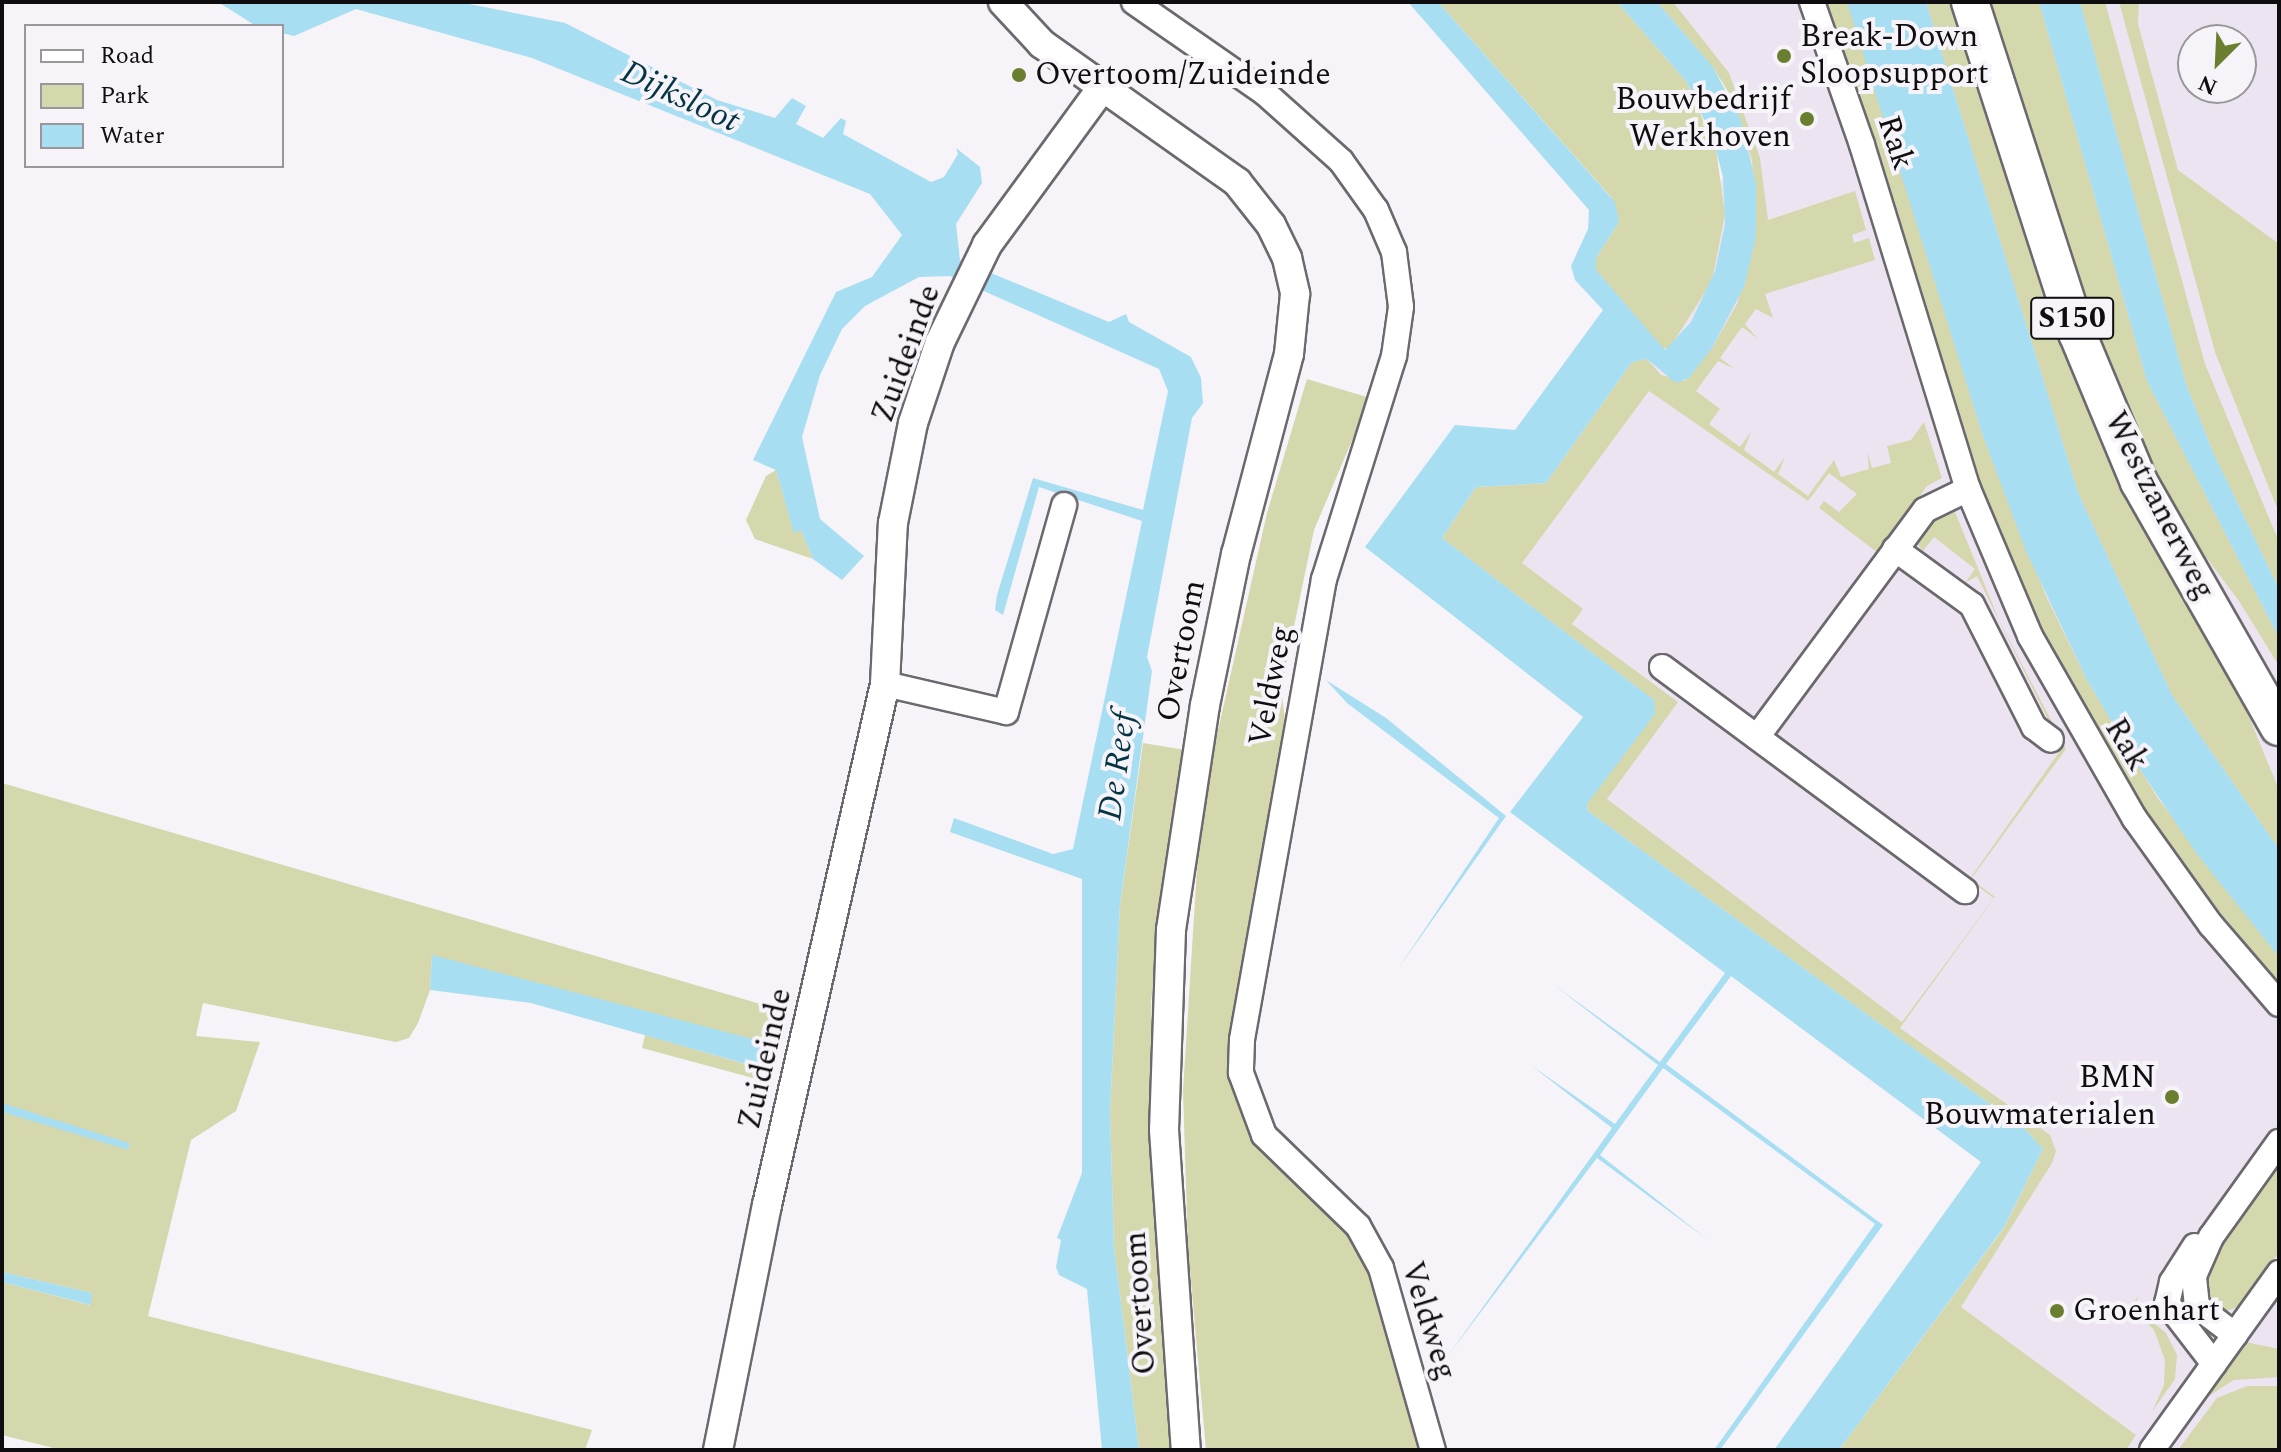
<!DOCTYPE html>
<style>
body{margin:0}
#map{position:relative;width:2281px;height:1452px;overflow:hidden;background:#f6f3f9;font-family:Spectral,serif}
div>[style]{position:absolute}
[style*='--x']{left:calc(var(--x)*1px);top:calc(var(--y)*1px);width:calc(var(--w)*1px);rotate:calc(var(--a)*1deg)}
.built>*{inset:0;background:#ece4f1}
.green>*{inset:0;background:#d5d7ad}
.water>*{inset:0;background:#a8def2}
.roads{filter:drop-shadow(2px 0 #6c696e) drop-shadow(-2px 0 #6c696e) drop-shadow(0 2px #6c696e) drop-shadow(0 -2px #6c696e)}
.minor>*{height:24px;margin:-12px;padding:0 12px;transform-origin:12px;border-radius:12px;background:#fff}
.tertiary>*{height:28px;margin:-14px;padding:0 14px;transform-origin:14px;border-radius:14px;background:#fff}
.primary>*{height:36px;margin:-18px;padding:0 18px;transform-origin:18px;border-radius:18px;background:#fff}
.dots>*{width:22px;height:22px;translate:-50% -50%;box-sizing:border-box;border:4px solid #f6f3f9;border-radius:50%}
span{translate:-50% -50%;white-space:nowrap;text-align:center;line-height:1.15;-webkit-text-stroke:8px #f6f3f9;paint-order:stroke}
.shield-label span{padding:2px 6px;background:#f6f3f9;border:2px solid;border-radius:6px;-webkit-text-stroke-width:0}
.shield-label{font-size:30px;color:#0f0d0f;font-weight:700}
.poi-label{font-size:32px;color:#0f0d0f}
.left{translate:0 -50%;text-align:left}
.right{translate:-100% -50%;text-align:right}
.street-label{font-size:32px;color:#0f0d0f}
.water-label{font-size:34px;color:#033543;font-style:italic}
.frame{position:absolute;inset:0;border:4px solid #0f0d0f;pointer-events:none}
.legend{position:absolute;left:24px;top:24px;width:260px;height:144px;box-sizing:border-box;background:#f6f3f9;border:2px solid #9a979b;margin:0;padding:10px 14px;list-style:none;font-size:24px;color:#0f0d0f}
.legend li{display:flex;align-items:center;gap:16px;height:40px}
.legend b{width:40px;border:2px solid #9a979b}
.north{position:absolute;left:2177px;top:24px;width:80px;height:80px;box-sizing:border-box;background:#f6f3f9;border:2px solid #9a979b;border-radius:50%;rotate:204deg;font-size:22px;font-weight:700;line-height:32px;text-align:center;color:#0f0d0f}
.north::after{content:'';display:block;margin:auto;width:28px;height:36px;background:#6a7e2f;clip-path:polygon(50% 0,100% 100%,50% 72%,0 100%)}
</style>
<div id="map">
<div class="built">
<div style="clip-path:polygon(evenodd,1657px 2px,2279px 2px,2279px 1450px,1839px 1450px,1950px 1300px,2033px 1136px,1588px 811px,1655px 714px,1446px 543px,1546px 483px,1625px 375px,1744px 135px,1727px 87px,1657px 2px,2193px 40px,2241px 40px,2241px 88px,2193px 88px,2193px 40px)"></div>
</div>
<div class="green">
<div style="clip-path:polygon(1438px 2px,1617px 2px,1686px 81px,1716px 149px,1725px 214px,1712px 281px,1669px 349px,1661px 348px,1596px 270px,1596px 258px,1619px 222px,1611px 197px)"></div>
<div style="clip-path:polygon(1657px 2px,1673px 2px,1729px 73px,1760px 158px,1768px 220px,1855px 191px,1866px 230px,1852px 235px,1854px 243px,1869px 238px,1875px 260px,1765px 294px,1773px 318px,1756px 309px,1745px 324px,1757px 338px,1742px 327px,1720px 358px,1735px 369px,1718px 361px,1696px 391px,1720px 409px,1709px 424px,1740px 447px,1751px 432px,1744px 450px,1774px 472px,1785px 457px,1778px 474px,1808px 496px,1834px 460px,1841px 477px,1869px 469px,1867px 451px,1872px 468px,1891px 463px,1887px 446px,1911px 440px,1924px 422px,1942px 478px,1927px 486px,1878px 553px,1819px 508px,1824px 501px,1839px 512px,1857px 494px,1829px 473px,1808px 501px,1649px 391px,1522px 563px,1583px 609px,1572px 624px,1678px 702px,1607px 799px,1902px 1022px,1994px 898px,1969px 880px,2062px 748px,1977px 576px,1965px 583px,1975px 569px,1934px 537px,1923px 551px,1916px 542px,1932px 521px,1955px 512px,1999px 620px,2066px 749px,1971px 879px,1995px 897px,1900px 1028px,2050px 1135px,2056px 1151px,2052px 1163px,1961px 1307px,2136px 1435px,2126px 1450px,1839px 1450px,2004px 1228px,2043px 1149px,2027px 1131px,1588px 811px,1587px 804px,1654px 700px,1442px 538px,1476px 487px,1546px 483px,1632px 362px,1647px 359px,1661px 375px,1685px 381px,1712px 348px,1737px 304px,1756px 237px,1752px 160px,1733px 100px,1713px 67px)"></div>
<div style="clip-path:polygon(1825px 2px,1847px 2px,1855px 22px,1983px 436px,2046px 596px,2087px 680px,2157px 797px,2279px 957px,2279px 987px,2156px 830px,2063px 675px,2033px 615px,1973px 468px)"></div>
<div style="clip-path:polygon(1926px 2px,1956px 2px,2279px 790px,2279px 849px,2172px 695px,2079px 495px)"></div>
<div style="clip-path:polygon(1984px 2px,2039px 2px,2147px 381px,2279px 638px,2279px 666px,2239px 601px,2176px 517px,2137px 426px,2117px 396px)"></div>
<div style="clip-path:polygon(2080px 2px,2105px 2px,2205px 364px,2279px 542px,2279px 589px,2213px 452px,2186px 384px)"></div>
<div style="clip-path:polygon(2119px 2px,2139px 2px,2138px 24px,2178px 170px,2279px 244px,2279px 513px,2215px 352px)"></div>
<div style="clip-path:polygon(1307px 379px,1370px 398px,1314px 530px,1281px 689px,1288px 742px,1243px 1099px,1350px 1231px,1379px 1285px,1422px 1450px,1206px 1450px,1188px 1247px,1183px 1091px,1201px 806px,1267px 513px)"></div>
<div style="clip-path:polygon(776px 470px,794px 532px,801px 530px,813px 559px,755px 539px,746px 520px,766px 476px)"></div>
<div style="clip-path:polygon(1143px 743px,1185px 750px,1151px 1001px,1175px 1450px,1139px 1450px,1114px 1246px,1110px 1113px,1120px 905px)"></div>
<div style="clip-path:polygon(2px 783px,781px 1010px,768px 1082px,642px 1048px,645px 1035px,756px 1067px,432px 955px,430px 990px,418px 1023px,409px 1038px,396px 1042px,203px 1003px,196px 1036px,260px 1042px,236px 1111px,191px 1140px,148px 1316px,592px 1430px,585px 1450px,61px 1450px,2px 1435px,2px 1282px,90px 1305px,92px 1293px,2px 1272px)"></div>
<div style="clip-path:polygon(2279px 1162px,2279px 1252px,2240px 1306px,2224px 1312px,2208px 1304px,2201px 1276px)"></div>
<div style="clip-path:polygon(2139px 1295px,2134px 1307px,2166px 1333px,2177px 1355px,2175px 1379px,2152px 1412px,2164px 1385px,2165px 1360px,2154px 1330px,2131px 1306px)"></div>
<div style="clip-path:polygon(2246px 1342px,2279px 1349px,2279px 1377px,2234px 1380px,2204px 1399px)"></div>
<div style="clip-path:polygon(2247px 1386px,2279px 1386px,2279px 1450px,2178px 1450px,2217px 1398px)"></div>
</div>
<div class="water">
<div style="clip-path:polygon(218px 2px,459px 2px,565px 23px,717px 100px,775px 118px,792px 98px,806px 106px,796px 124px,823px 138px,841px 118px,846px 121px,843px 134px,931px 182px,944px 177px,958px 154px,956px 148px,980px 167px,982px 183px,956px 224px,960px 260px,1109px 322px,1126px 314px,1129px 322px,1191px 357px,1201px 378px,1203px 403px,1192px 418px,1147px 657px,1152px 671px,1120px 905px,1110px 1113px,1114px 1246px,1139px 1450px,1102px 1450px,1087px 1289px,1059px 1275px,1056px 1267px,1061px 1240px,1057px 1238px,1082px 1173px,1082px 879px,950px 832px,954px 818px,1053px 854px,1073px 849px,1142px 521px,1039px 487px,1003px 615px,995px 610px,997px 595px,1033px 478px,1143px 510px,1168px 391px,1159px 369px,950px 276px,919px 277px,865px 306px,842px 329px,820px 375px,802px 437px,820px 519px,864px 556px,842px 580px,813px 559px,801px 530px,794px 533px,776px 470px,753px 460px,836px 292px,872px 277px,902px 235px,870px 194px,532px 58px,356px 9px,294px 36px,282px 33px,282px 26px,256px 26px)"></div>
<div style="clip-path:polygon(1408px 2px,1438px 2px,1615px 202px,1619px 222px,1596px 258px,1596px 270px,1665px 350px,1691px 322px,1715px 271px,1725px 224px,1723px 177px,1713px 139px,1686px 81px,1617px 2px,1657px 2px,1713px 67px,1741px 120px,1756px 184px,1756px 237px,1744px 287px,1712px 348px,1689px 378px,1676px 383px,1647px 359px,1632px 362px,1546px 483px,1476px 487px,1442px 538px,1654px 700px,1655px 714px,1587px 804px,1588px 811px,2027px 1131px,2043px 1149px,2004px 1227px,1839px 1450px,1774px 1450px,1981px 1162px,1731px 976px,1666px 1064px,1883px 1225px,1720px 1450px,1714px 1450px,1875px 1224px,1663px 1068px,1600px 1155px,1708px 1240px,1597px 1158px,1447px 1357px,1612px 1128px,1532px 1066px,1615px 1124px,1658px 1065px,1554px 985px,1660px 1062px,1725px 973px,1510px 812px,1583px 717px,1365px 547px,1455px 425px,1515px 430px,1603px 310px,1575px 280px,1571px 266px,1588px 229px,1589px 210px)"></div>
<div style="clip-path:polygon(1847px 2px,1926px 2px,2079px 495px,2172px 695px,2279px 849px,2279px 957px,2197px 854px,2141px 771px,2087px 680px,2026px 551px,1983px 436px)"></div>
<div style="clip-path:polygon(2039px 2px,2080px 2px,2186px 384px,2213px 452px,2279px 589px,2279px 638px,2147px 381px)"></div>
<div style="clip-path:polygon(1326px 680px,1386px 718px,1506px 816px,1398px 969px,1499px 818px,1347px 703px)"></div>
<div style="clip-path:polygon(432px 955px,764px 1042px,757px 1067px,531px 1003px,430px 990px)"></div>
<div style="clip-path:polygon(2px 1103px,129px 1143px,129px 1150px,2px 1112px)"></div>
<div style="clip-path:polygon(2px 1272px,92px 1293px,91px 1305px,2px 1282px)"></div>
</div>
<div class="roads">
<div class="minor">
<div style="--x:1134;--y:2;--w:160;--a:34.8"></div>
<div style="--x:1265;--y:93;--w:102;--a:41.8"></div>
<div style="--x:1341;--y:161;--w:60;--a:54.5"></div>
<div style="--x:1376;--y:210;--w:46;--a:66.8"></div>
<div style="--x:1394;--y:252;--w:55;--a:82.7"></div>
<div style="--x:1401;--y:307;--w:49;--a:98.1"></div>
<div style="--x:1394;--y:356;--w:234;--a:107.4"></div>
<div style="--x:1324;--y:579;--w:468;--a:100.1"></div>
<div style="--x:1242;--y:1040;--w:33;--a:92"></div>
<div style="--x:1241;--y:1073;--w:66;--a:69.6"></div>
<div style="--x:1264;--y:1135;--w:131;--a:44.1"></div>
<div style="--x:1358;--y:1226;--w:48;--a:61.3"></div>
<div style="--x:1381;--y:1268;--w:189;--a:74.1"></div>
<div style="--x:1812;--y:2;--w:151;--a:70.7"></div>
<div style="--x:1862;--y:145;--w:360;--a:72.9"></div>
<div style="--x:1968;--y:489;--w:160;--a:67.1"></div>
<div style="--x:2030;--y:636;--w:211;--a:60.2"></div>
<div style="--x:2135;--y:819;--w:130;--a:54.4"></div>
<div style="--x:2211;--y:925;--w:104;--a:49.3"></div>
<div style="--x:1895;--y:549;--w:95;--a:36"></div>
<div style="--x:1972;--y:605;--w:137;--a:63.1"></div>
<div style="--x:2034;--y:727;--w:21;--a:37"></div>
<div style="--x:1662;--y:667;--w:377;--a:36.5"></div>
<div style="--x:885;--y:684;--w:124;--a:13"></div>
<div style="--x:1006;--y:712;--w:215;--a:-74.3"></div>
<div style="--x:1757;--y:737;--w:282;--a:-53.5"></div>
<div style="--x:1925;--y:510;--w:48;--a:-26"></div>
<div style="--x:2195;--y:1246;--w:43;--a:122.6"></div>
<div style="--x:2172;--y:1282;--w:22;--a:103"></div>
<div style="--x:2167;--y:1303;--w:77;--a:52.4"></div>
<div style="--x:2235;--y:1335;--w:48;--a:-142.7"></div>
<div style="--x:2197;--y:1306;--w:30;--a:-96"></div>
<div style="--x:2194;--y:1276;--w:43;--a:-66.4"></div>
<div style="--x:2211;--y:1237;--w:117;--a:-54.4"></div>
<div style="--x:2152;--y:1450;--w:218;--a:-54.3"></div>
</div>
<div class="tertiary">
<div style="--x:1003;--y:2;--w:57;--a:47.1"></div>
<div style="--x:1042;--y:44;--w:239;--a:35.3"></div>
<div style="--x:1237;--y:182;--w:55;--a:51.7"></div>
<div style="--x:1271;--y:225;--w:37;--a:64"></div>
<div style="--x:1287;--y:258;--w:37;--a:77"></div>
<div style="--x:1295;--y:294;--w:60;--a:95.7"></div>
<div style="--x:1289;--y:354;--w:207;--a:104.8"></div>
<div style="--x:1236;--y:554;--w:154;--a:101.6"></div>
<div style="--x:1205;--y:705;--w:228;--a:98.6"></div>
<div style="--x:1171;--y:930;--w:200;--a:92"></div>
<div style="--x:1164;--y:1130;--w:321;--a:86.1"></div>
<div style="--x:718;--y:1450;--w:250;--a:-78.7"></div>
<div style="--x:767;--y:1205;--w:534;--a:-77.24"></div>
<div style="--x:885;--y:684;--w:161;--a:-87.2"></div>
<div style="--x:893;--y:523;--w:102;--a:-78.7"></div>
<div style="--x:913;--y:423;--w:85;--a:-71.6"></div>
<div style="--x:940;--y:342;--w:108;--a:-64.1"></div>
<div style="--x:987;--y:245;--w:195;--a:-53.8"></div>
</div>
<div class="primary">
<div style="--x:1970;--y:2;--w:348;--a:72.1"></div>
<div style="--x:2077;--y:333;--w:161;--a:67.4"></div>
<div style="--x:2139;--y:482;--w:282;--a:60.3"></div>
</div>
</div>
<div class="dots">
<div style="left:1784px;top:56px;background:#6a7e2f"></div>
<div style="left:1019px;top:75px;background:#6a7e2f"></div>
<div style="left:1807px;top:119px;background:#6a7e2f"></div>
<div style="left:2172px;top:1097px;background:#6a7e2f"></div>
<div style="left:2057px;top:1311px;background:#6a7e2f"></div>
</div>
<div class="shield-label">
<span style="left:2072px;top:318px">S150</span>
</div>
<div class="poi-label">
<span class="left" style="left:1800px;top:56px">Break-Down<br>Sloopsupport</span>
<span class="left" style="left:1035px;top:75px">Overtoom/Zuideinde</span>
<span class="right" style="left:1791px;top:119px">Bouwbedrijf<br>Werkhoven</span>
<span class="right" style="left:2156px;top:1097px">BMN<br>Bouwmaterialen</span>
<span class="left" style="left:2073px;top:1311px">Groenhart</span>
</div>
<div class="street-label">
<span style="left:1895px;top:143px;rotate:72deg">Rak</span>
<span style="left:907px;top:354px;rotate:-70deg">Zuideinde</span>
<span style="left:2159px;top:506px;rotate:63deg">Westzanerweg</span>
<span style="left:1182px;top:651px;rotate:-79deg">Overtoom</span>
<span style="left:1272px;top:686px;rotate:-79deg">Veldweg</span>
<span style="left:2126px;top:745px;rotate:59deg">Rak</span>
<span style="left:766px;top:1059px;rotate:-77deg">Zuideinde</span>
<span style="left:1141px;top:1303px;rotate:-94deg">Overtoom</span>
<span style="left:1428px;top:1321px;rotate:73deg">Veldweg</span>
</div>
<div class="water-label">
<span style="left:680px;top:97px;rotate:25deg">Dijksloot</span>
<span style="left:1118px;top:766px;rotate:-82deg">De Reef</span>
</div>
<div class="frame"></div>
<ul class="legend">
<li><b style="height:10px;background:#fff"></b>Road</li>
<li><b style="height:22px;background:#d5d7ad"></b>Park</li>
<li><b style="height:22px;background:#a8def2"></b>Water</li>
</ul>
<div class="north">N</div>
</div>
